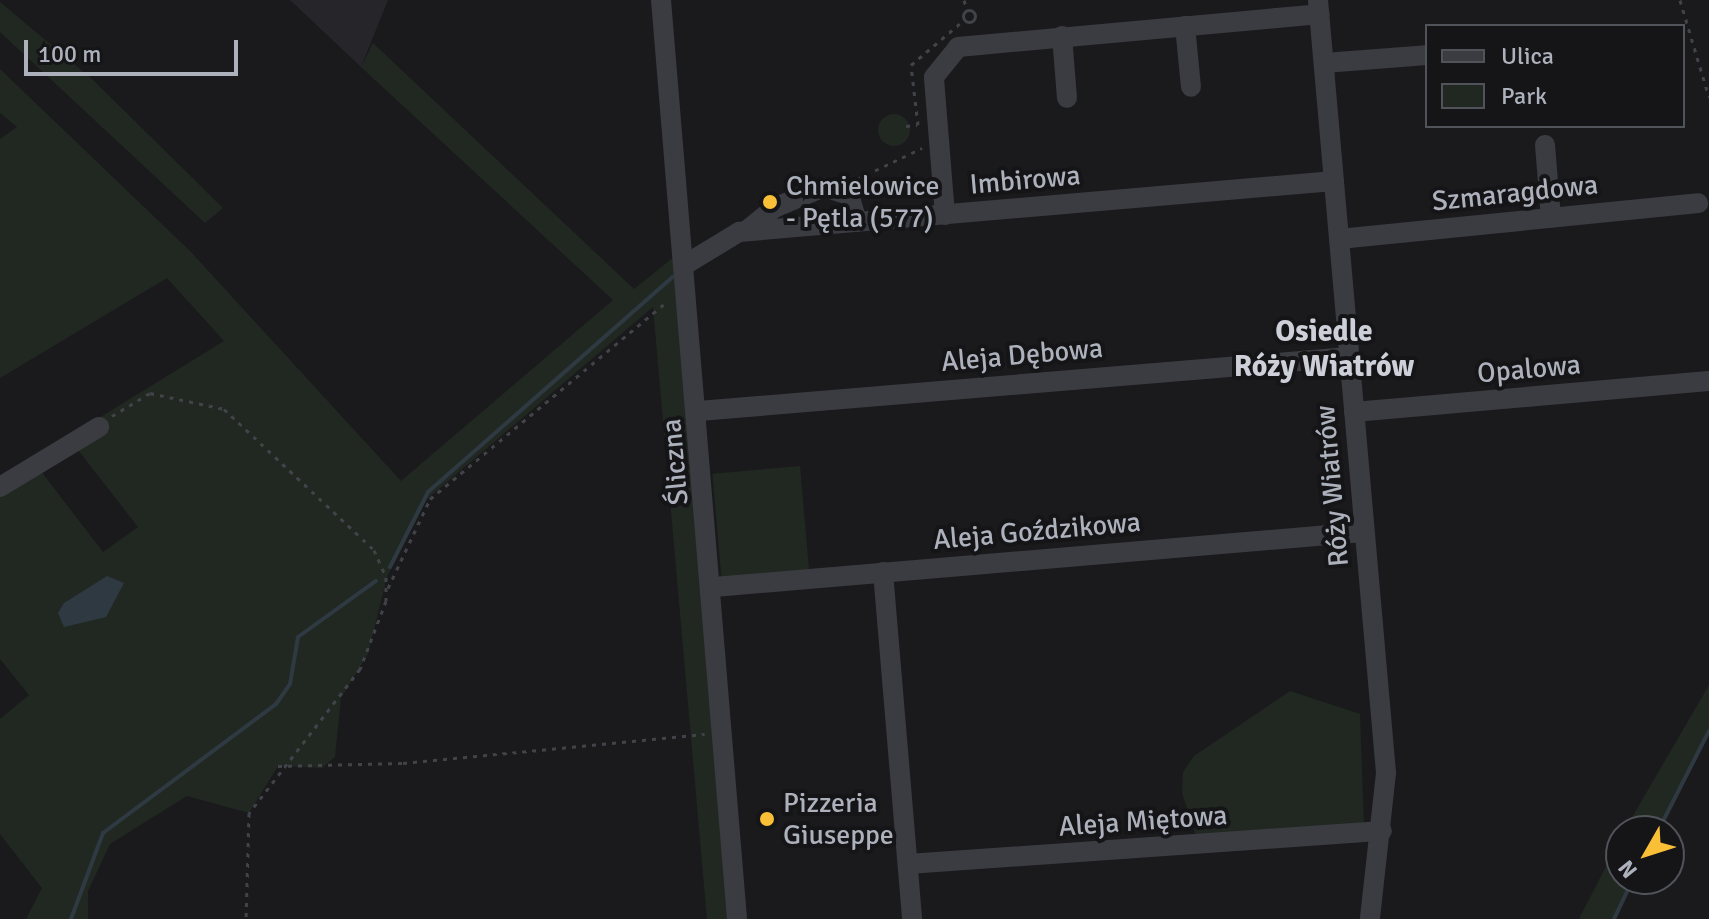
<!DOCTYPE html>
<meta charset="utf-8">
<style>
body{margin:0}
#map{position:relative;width:1709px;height:919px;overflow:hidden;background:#1a1a1d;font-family:Signika,sans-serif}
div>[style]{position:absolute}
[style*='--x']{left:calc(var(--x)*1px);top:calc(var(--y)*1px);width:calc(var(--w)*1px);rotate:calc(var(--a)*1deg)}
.built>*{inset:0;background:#26262a}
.green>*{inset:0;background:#202821;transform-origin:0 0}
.round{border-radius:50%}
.water>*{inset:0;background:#2f3942}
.stream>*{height:4px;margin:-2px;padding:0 2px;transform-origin:2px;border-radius:2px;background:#2f3942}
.path>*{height:3px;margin-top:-1.5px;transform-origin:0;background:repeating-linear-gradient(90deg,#414349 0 4px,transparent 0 10px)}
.path>.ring{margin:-1.5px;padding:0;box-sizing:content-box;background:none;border:3px solid #414349;border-radius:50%}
.minor>*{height:20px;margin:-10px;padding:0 10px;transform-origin:10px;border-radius:10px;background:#3b3c42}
.dots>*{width:22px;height:22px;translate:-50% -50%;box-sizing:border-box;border:4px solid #151518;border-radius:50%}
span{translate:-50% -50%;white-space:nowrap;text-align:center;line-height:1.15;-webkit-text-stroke:8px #151518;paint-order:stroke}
.street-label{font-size:28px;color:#acb1bc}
.poi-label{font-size:28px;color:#acb1bc}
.left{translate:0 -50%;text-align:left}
.neighbourhood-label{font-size:30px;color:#cdd0d8;font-weight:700}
.legend{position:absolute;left:1425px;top:24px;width:260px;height:104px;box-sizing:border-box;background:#151518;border:2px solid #51535a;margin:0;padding:10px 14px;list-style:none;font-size:24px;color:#acb1bc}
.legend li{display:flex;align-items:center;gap:16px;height:40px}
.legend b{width:40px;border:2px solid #51535a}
.north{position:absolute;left:1605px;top:815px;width:80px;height:80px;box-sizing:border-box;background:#151518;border:2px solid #51535a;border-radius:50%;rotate:231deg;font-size:22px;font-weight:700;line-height:32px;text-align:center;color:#acb1bc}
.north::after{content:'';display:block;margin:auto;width:28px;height:36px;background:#f9bf36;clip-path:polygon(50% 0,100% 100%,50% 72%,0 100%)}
.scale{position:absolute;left:24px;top:40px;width:214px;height:36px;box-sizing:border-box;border:4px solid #acb1bc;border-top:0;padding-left:10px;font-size:24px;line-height:28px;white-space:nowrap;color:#acb1bc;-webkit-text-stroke:6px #151518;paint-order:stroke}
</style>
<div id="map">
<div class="built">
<div style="clip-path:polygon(290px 0,388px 0,361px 67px)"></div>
</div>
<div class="green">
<div style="clip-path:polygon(0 2px,93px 80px,223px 208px,205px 223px,0 32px)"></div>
<div style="clip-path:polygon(373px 43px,634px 289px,674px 257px,732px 919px,707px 919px,653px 307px,427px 499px,387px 577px,368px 654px,341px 698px,335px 757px,322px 768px,278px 766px,249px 813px,187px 796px,110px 844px,88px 891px,88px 919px,26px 919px,42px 888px,0 834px,0 719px,29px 695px,0 659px,0 487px,40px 470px,103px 552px,138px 527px,68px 437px,224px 341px,167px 278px,0 378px,0 139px,17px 127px,0 113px,0 69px,191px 252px,401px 481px,613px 300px,361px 67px)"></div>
<div class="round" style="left:878px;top:114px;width:32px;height:32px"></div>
<div style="left:800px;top:466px;width:105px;height:88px;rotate:85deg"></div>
<div style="clip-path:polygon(1709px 685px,1709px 731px,1658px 831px,1624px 831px)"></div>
<div style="clip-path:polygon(1290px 691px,1360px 714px,1364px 826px,1196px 836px,1182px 793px,1183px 772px,1194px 756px)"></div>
<div style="clip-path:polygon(1621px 837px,1621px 879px,1634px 879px,1616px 919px,1579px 919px)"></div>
</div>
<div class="water">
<div style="clip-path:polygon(107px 576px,124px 583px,106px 617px,64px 627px,58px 613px,64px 603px)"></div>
</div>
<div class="stream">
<div style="--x:390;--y:567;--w:84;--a:-63.1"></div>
<div style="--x:428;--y:492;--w:326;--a:-41.3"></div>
<div style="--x:1658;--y:831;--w:112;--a:-63"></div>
<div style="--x:71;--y:919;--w:92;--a:-69.6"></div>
<div style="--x:103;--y:833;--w:216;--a:-36.7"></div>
<div style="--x:276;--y:704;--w:24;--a:-55"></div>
<div style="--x:290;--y:684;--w:48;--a:-80.3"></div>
<div style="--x:298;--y:637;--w:96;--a:-35.7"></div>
<div style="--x:1614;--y:919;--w:44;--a:-64.6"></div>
</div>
<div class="path">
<div style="--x:964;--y:0;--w:10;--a:73"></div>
<div style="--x:1680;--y:0;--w:101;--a:73.4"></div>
<div class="ring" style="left:963px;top:10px;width:9px;height:9px"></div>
<div style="--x:918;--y:125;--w:60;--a:-96.7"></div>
<div style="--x:911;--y:65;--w:70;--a:-40.3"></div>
<div style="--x:906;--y:126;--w:11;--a:-5"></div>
<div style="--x:857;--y:179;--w:72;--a:-25.5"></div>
<div style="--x:112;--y:416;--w:44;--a:-31.2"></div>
<div style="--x:150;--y:393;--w:76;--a:12.2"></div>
<div style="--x:224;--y:409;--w:206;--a:43.2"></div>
<div style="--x:374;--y:550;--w:30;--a:66"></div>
<div style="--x:386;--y:577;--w:24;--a:90"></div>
<div style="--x:386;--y:601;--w:73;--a:110.9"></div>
<div style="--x:360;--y:669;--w:182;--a:127.6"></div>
<div style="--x:249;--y:813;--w:106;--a:91.6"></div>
<div style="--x:388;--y:588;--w:98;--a:-64.7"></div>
<div style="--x:430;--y:499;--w:310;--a:-39.8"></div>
<div style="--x:278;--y:766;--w:125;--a:-1.4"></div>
<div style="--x:403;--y:763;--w:303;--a:-5.5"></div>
</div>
<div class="minor">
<div style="--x:661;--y:0;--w:922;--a:85.27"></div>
<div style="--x:1318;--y:0;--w:776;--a:84.97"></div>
<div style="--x:1386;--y:773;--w:147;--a:96.3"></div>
<div style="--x:1185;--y:26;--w:61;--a:84.4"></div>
<div style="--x:1062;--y:36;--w:62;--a:85.4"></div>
<div style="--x:1324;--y:63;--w:103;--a:-4.4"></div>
<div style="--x:1545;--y:145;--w:73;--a:85.3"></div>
<div style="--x:945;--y:215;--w:138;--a:-94.6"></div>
<div style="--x:934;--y:77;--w:38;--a:-51"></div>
<div style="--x:958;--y:47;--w:363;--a:-5.2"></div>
<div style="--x:746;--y:231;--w:36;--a:-39"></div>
<div style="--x:774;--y:208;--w:54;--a:-22.8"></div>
<div style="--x:824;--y:187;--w:26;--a:18"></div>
<div style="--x:849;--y:195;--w:28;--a:73"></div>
<div style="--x:1339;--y:239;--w:361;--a:-5.7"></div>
<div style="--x:683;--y:266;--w:66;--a:-31.3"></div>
<div style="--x:739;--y:232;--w:597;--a:-4.9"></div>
<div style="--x:699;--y:411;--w:652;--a:-4.75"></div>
<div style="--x:1354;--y:412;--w:356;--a:-5"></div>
<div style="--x:0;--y:487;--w:116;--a:-31.2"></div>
<div style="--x:883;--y:572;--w:348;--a:85.2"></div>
<div style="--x:714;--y:587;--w:652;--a:-4.84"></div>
<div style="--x:908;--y:864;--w:475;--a:-4"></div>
</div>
<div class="dots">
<div style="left:770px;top:202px;background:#f9bf36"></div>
<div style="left:767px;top:819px;background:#f9bf36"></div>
</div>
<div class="street-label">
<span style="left:1025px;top:180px;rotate:-5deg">Imbirowa</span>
<span style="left:1515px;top:193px;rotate:-6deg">Szmaragdowa</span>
<span style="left:1022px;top:355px;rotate:-5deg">Aleja Dębowa</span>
<span style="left:1529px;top:369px;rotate:-5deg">Opalowa</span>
<span style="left:675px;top:462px;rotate:-95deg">Śliczna</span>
<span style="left:1332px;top:486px;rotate:-95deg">Róży Wiatrów</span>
<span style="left:1037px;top:531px;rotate:-5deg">Aleja Goździkowa</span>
<span style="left:1143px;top:821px;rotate:-4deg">Aleja Miętowa</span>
</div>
<div class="poi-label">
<span class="left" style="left:786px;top:202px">Chmielowice<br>- Pętla (577)</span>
<span class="left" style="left:783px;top:819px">Pizzeria<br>Giuseppe</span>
</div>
<div class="neighbourhood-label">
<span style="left:1324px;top:349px">Osiedle<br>Róży Wiatrów</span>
</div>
<ul class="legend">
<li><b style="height:10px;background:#3b3c42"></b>Ulica</li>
<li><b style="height:22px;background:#202821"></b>Park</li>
</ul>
<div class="north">N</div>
<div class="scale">100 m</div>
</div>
